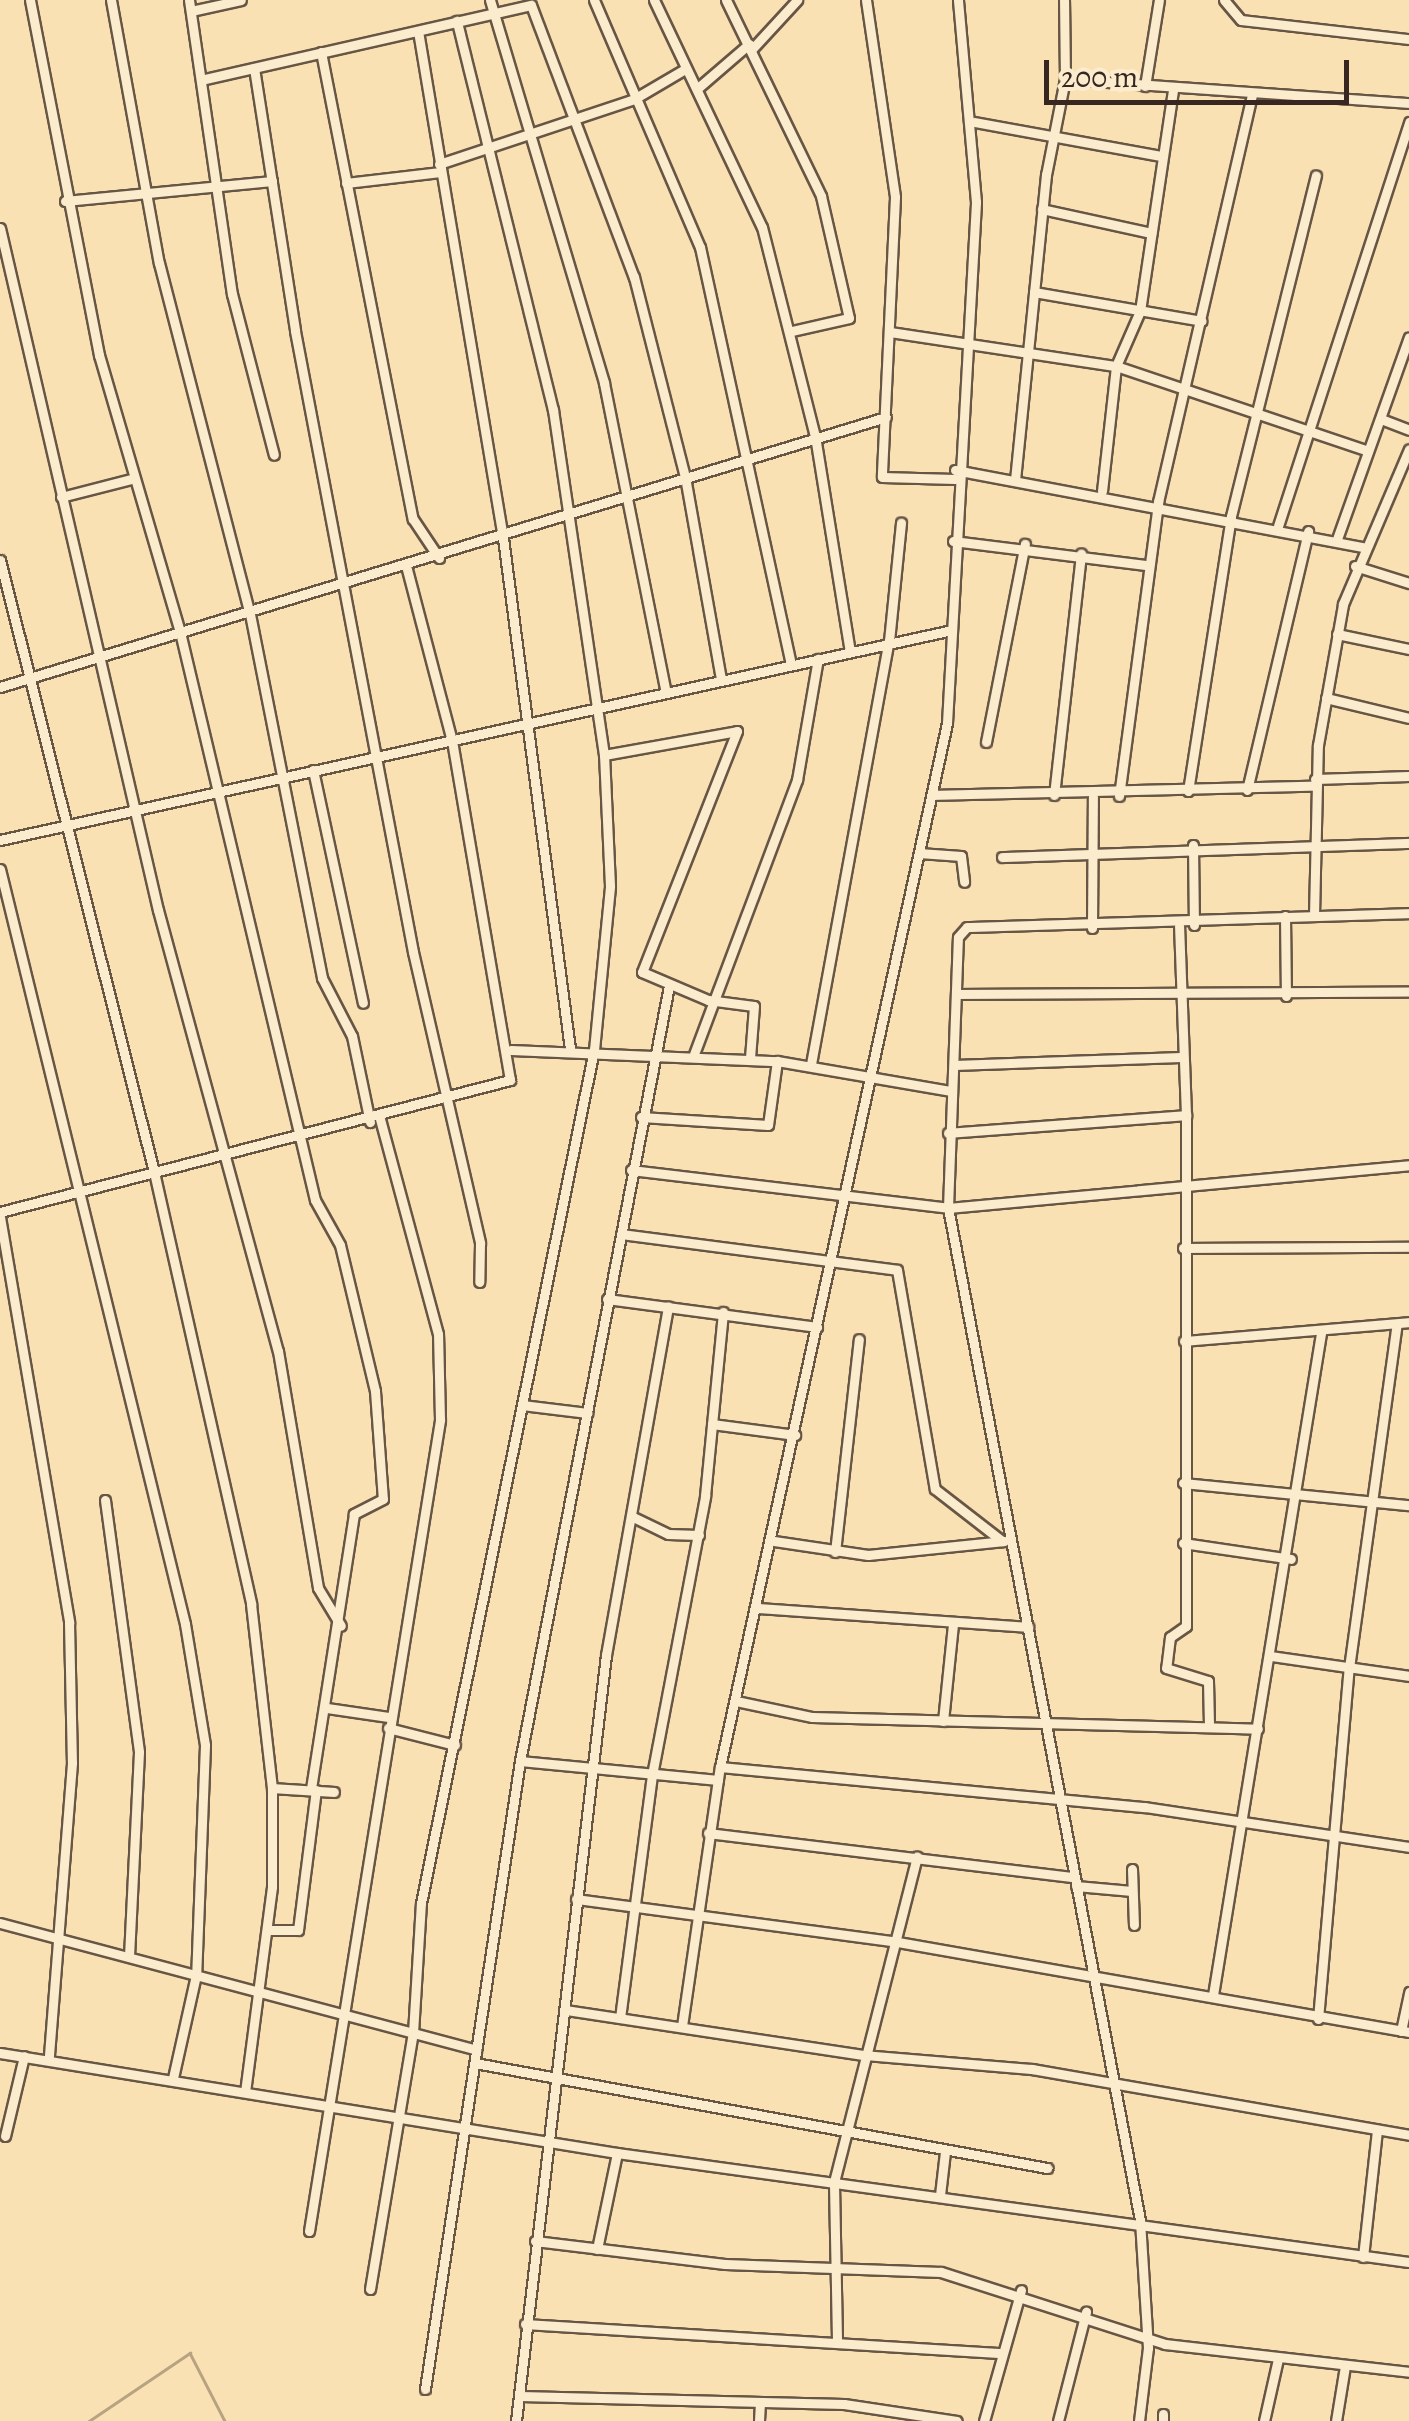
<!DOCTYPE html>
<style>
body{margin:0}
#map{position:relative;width:1409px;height:2421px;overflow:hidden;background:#f9e1b4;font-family:Alegreya,serif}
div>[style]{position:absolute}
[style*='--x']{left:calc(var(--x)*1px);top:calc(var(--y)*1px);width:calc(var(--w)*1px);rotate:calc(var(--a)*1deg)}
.stream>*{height:2.5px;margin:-1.25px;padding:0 1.25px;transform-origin:1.25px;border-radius:1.25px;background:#b7a282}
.roads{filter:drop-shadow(2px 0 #685645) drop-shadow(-2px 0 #685645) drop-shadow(0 2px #685645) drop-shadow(0 -2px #685645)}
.minor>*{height:9px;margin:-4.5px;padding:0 4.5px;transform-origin:4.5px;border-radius:4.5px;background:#fbecce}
span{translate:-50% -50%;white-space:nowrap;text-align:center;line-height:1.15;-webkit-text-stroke:10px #fbecce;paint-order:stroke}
.scale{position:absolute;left:1044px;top:60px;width:305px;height:45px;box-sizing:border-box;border:5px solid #372720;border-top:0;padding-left:12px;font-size:30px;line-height:35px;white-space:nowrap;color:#372720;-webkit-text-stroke:8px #fbecce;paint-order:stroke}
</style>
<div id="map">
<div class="stream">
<div style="--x:89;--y:2421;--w:122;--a:-34"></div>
<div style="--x:190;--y:2353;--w:76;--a:62.8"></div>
</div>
<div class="roads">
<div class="minor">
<div style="--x:30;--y:0;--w:362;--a:79"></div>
<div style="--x:99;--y:355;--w:289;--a:73.7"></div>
<div style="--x:180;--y:632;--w:584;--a:76.63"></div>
<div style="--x:315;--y:1200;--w:51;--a:60.9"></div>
<div style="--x:340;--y:1245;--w:150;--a:76.5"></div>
<div style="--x:375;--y:1391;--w:108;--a:85.8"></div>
<div style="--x:383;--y:1499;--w:33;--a:153"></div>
<div style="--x:354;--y:1514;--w:278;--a:98.9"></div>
<div style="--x:111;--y:0;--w:267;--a:79.7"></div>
<div style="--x:159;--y:263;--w:363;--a:75.5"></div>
<div style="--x:250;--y:614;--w:371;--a:78.8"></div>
<div style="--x:322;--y:978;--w:65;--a:62.7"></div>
<div style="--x:352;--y:1036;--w:88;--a:78.2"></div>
<div style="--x:189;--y:0;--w:297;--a:81.7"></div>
<div style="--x:232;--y:294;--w:166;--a:75.4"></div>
<div style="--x:490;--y:0;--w:400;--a:73.4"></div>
<div style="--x:604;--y:383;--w:315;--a:78.7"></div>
<div style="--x:594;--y:0;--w:269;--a:66.8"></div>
<div style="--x:700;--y:247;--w:427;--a:77.7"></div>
<div style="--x:654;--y:0;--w:251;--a:64.6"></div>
<div style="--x:762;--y:227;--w:216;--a:75.8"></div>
<div style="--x:815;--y:436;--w:218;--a:80.8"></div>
<div style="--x:726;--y:0;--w:218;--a:64.1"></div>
<div style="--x:821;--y:196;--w:125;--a:77.1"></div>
<div style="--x:849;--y:318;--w:58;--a:167.2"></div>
<div style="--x:866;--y:0;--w:199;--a:81.6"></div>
<div style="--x:895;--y:197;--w:280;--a:92.7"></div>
<div style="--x:882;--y:477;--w:73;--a:1.6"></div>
<div style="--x:1224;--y:0;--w:26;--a:50"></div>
<div style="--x:1241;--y:20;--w:169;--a:6.5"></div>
<div style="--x:191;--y:11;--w:51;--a:-12.4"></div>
<div style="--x:418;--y:31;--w:514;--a:80.48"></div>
<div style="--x:503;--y:538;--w:515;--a:82.53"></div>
<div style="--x:752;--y:49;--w:67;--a:-47.4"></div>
<div style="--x:321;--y:52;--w:476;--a:78.9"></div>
<div style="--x:413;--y:519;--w:47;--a:56.3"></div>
<div style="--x:254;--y:68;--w:266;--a:81.1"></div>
<div style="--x:295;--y:331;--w:632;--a:79.24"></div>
<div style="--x:413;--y:952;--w:299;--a:77"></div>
<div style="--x:480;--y:1243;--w:39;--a:91"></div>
<div style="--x:205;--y:79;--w:334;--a:-12.8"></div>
<div style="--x:531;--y:5;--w:291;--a:69.3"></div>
<div style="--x:634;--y:277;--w:206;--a:75.7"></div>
<div style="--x:685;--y:477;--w:205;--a:79.9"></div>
<div style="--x:1065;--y:79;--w:345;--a:4"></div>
<div style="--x:1145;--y:86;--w:87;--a:-80.8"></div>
<div style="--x:699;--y:87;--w:66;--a:-40.7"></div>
<div style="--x:974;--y:122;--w:191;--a:10.3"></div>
<div style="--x:439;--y:164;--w:206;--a:-18.4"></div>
<div style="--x:634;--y:99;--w:59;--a:-30.5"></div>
<div style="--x:346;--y:183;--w:95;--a:-6.7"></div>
<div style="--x:65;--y:201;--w:208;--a:-5.5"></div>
<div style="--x:1042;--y:209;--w:112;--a:12.4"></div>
<div style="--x:0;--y:228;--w:700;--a:76.96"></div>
<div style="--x:158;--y:910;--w:457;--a:74.8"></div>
<div style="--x:278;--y:1351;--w:240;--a:80.4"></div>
<div style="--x:318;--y:1588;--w:44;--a:58.8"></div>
<div style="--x:1034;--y:292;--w:170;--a:9.8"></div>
<div style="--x:890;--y:332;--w:229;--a:8.6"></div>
<div style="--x:1116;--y:366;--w:264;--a:18.6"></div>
<div style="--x:1381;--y:419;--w:30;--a:21"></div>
<div style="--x:955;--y:470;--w:415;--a:10.7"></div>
<div style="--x:1015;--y:480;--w:307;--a:-84.2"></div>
<div style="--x:1046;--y:175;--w:98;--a:-78.8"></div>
<div style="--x:1065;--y:79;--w:79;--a:-90.7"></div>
<div style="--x:1102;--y:491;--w:126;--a:-83.6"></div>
<div style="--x:1116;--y:366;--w:60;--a:-66.4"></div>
<div style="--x:1140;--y:311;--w:224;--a:-81.5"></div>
<div style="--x:61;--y:497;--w:72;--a:-14.4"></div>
<div style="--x:1278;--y:526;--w:425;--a:-72"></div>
<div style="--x:1337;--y:539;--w:214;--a:-70.4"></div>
<div style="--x:953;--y:541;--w:194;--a:7.1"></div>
<div style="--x:0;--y:560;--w:631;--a:75.88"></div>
<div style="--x:154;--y:1172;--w:443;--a:77.3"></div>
<div style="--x:251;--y:1604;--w:185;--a:83.5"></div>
<div style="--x:272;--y:1788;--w:99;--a:90"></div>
<div style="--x:272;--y:1887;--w:206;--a:97.5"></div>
<div style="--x:1355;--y:566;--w:57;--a:17.5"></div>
<div style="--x:1337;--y:634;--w:74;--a:11.8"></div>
<div style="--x:0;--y:687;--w:926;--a:-16.95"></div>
<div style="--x:1326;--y:698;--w:85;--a:13.5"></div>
<div style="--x:986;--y:742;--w:202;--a:-78.9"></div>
<div style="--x:604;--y:755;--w:135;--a:-10.2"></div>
<div style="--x:737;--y:731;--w:259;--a:111.5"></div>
<div style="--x:642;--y:972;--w:72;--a:23"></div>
<div style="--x:708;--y:1000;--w:46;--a:7.4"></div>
<div style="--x:754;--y:1006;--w:52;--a:94.4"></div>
<div style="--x:313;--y:770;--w:238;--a:77.9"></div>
<div style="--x:1315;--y:779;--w:94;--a:-1.8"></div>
<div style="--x:1247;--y:790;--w:266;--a:-76.7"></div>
<div style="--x:1188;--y:791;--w:278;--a:-81.1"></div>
<div style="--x:1231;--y:516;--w:351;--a:-76"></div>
<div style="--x:934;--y:795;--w:381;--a:-1.4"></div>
<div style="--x:1054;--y:795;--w:243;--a:-83.6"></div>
<div style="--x:1119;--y:796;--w:297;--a:-82.4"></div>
<div style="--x:1158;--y:502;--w:418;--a:-77"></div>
<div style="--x:0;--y:840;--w:975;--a:-12.44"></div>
<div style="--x:1193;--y:845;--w:80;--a:89.3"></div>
<div style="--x:919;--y:853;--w:42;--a:4.1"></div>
<div style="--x:961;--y:856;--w:26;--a:83"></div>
<div style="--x:1002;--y:857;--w:407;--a:-2"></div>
<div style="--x:0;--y:869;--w:777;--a:76.23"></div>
<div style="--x:185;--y:1624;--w:123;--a:80.6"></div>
<div style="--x:205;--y:1745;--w:230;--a:92.2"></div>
<div style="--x:196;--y:1975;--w:106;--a:102.6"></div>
<div style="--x:1285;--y:916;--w:80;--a:89.3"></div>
<div style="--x:1314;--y:916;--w:171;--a:-88.7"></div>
<div style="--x:1318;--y:745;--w:143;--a:-79.9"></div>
<div style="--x:1343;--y:604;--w:168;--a:-66.9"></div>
<div style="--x:1092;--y:928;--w:131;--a:-89.6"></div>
<div style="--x:958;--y:994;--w:451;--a:-0.3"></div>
<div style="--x:511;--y:1050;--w:266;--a:2.4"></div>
<div style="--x:777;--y:1061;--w:177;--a:9.8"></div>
<div style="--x:694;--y:1054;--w:293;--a:-69.4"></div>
<div style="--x:797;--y:780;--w:123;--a:-80.2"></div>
<div style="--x:811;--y:1064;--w:430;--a:-79.6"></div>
<div style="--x:889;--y:641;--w:119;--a:-84.2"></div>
<div style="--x:954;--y:1065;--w:227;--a:-2"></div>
<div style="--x:1186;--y:1115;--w:511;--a:90"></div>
<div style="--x:1186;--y:1626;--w:19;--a:145"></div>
<div style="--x:1170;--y:1637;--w:31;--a:97"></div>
<div style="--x:1166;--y:1668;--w:44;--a:17.2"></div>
<div style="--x:1208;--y:1681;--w:45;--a:88.7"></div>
<div style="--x:641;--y:1117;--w:127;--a:3.6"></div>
<div style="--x:768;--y:1125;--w:65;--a:-82"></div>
<div style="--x:948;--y:1133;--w:239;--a:-4.3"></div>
<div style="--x:1186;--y:1115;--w:189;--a:-92.1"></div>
<div style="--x:631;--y:1170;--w:319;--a:6.8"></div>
<div style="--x:948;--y:1208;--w:463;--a:-5.3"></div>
<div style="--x:0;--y:1212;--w:527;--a:-14.51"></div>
<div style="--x:510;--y:1080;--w:344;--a:-99.7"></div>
<div style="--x:452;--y:741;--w:178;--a:-104.7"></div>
<div style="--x:0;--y:1217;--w:411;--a:80.3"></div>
<div style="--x:69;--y:1622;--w:141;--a:88.8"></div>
<div style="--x:72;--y:1763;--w:296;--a:94.5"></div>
<div style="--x:621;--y:1234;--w:278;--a:7.4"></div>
<div style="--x:897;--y:1270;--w:222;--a:80.2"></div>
<div style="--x:935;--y:1489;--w:85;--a:37.8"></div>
<div style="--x:1183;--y:1248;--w:226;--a:-0.3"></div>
<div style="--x:607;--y:1299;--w:212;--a:7.6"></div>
<div style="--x:1184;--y:1341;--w:226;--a:-4.8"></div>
<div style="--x:522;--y:1405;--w:66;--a:6.9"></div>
<div style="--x:712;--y:1424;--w:84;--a:7.5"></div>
<div style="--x:1183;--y:1483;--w:227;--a:5.6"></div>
<div style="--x:105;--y:1500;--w:254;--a:82.3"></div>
<div style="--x:139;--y:1752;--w:201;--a:92.8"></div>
<div style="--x:631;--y:1516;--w:41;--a:25.9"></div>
<div style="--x:668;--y:1534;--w:31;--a:2"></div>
<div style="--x:774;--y:1541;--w:95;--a:8.5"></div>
<div style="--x:868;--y:1555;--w:137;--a:-5.9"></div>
<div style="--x:1183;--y:1543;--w:109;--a:8.4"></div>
<div style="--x:835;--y:1552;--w:214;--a:-83.6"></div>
<div style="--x:759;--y:1608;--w:270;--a:4"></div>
<div style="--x:1271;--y:1656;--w:139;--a:8.2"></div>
<div style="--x:736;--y:1701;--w:78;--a:11.9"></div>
<div style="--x:812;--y:1717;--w:446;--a:1.5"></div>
<div style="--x:327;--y:1708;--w:62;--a:8.4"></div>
<div style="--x:943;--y:1721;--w:97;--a:-84.1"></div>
<div style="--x:388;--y:1728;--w:69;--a:14.2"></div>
<div style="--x:520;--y:1761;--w:199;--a:5.5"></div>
<div style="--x:720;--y:1767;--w:427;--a:5.4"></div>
<div style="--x:1145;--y:1807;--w:267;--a:8.6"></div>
<div style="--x:272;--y:1788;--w:62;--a:3.7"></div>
<div style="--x:708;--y:1833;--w:368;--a:6.9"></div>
<div style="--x:1132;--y:1869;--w:56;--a:88"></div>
<div style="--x:1076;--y:1886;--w:56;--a:5.1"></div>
<div style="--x:576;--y:1899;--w:319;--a:7.6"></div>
<div style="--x:892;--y:1941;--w:525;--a:9.98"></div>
<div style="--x:0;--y:1923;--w:493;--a:14.9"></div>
<div style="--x:267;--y:1930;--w:31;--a:0"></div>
<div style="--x:298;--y:1930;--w:141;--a:-82.7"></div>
<div style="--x:1213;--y:1995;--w:671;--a:-80.73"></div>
<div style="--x:566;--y:2010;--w:301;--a:8.6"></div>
<div style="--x:864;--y:2055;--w:169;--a:4.8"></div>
<div style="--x:1032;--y:2069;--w:383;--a:9.9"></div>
<div style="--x:620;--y:2018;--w:245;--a:-82.5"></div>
<div style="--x:652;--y:1775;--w:284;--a:-79.2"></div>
<div style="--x:705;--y:1496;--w:185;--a:-84.4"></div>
<div style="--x:1318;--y:2019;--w:352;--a:-85"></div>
<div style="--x:1349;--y:1668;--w:347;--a:-82.1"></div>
<div style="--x:682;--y:2026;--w:262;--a:-81.7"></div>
<div style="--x:720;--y:1767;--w:1068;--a:-77.73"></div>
<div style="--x:947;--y:723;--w:522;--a:-86.81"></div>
<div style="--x:976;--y:202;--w:203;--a:-95.1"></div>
<div style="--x:1401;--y:2031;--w:40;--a:-78"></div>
<div style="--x:0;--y:2053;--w:625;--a:9.21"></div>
<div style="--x:617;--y:2153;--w:799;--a:7.84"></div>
<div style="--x:475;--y:2063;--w:582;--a:10.4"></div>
<div style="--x:5;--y:2136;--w:82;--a:-76.6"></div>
<div style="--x:940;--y:2195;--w:43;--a:-83.4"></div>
<div style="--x:309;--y:2231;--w:822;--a:-80.82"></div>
<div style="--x:440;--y:1420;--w:86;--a:-91.3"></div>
<div style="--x:438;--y:1334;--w:223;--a:-105.1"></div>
<div style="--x:535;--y:2241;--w:191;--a:6.9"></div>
<div style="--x:725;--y:2264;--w:216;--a:2.1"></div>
<div style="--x:941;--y:2272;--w:235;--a:17.8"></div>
<div style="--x:1165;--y:2344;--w:246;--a:6.5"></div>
<div style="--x:597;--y:2249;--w:98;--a:-78.2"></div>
<div style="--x:1363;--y:2257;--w:128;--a:-83.7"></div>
<div style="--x:370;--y:2289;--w:260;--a:-80.5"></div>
<div style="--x:413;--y:2033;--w:130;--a:-86.5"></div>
<div style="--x:421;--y:1903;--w:870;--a:-78.54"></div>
<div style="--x:594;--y:1050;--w:165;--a:-84.4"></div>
<div style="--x:610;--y:886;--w:131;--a:-92.6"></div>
<div style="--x:604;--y:755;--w:349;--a:-98.4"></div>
<div style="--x:553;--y:410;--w:401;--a:-103.9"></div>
<div style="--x:525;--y:2324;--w:478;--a:3.5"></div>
<div style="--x:837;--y:2340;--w:158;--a:-91.1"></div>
<div style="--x:834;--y:2182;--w:336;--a:-75.7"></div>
<div style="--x:425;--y:2389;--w:635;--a:-81.4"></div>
<div style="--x:520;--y:1761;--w:789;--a:-79.12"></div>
<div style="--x:520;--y:2396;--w:324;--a:1.4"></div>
<div style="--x:844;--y:2404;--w:114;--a:8.6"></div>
<div style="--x:1163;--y:2414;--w:7;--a:90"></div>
<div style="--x:516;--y:2421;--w:771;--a:-83.3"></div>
<div style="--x:606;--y:1655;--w:354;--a:-79.9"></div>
<div style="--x:759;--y:2421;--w:19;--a:-87"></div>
<div style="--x:984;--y:2421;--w:136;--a:-74.2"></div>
<div style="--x:1058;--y:2421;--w:113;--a:-75.6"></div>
<div style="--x:1139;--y:2421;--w:74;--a:-83"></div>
<div style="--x:1148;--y:2348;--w:128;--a:-93.6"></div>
<div style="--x:1140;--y:2220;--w:1030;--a:-100.74"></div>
<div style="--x:948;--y:1208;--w:271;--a:-87.9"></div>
<div style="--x:958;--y:937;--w:13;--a:-48"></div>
<div style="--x:967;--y:927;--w:442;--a:-1.8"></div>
<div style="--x:1264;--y:2421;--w:64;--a:-77.3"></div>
<div style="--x:1336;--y:2421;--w:56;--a:-80.7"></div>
</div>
</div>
<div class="scale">200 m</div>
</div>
